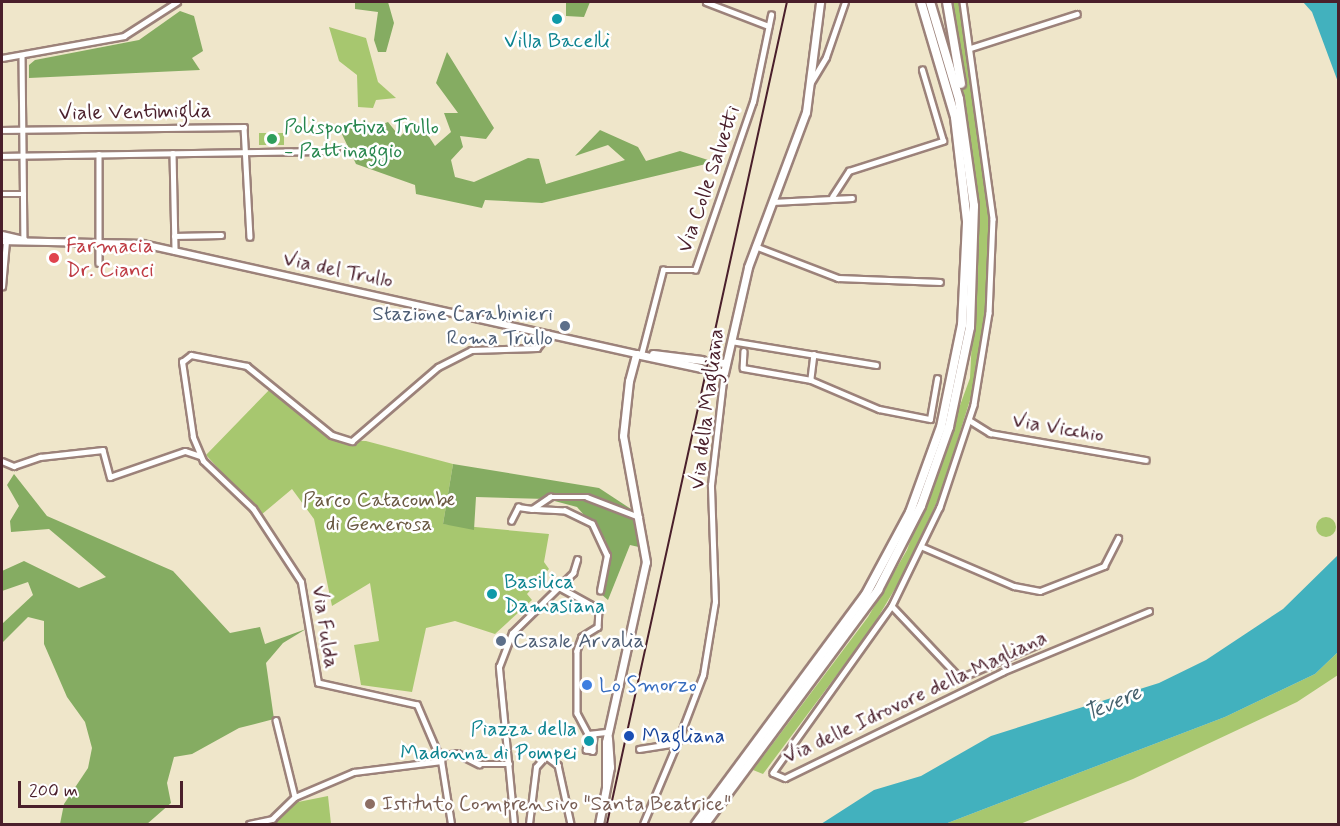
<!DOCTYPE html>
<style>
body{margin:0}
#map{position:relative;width:1340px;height:826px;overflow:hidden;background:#efe6ca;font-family:Mynerve,sans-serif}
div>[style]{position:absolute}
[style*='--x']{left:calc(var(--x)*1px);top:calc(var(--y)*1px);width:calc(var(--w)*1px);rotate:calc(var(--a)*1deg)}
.green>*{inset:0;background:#a7c76f;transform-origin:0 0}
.round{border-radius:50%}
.forest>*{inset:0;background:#85ac62}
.water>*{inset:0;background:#42b1be}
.roads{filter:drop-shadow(2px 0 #9c827a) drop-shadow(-2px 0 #9c827a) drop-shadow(0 2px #9c827a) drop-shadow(0 -2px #9c827a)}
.minor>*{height:4.5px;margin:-2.25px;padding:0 2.25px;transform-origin:2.25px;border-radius:2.25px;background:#fff}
.tertiary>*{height:6px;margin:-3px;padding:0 3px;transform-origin:3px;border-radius:3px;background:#fff}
.secondary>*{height:7px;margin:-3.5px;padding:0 3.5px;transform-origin:3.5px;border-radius:3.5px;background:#fff}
.motorway>*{height:8px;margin:-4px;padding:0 4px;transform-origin:4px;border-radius:4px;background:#fff}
.rail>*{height:1.5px;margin:-0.75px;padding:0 0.75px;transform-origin:0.75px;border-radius:0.75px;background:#4a1f2b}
.dots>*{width:16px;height:16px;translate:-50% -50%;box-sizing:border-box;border:3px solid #fff;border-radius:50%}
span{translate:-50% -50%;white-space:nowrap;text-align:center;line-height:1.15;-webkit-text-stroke:5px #fff;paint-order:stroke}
.culture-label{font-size:21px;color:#0d838f}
.left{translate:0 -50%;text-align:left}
.right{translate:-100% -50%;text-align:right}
.street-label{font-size:21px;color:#4a1f2b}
.leisure-label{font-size:21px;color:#27864d}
.health-label{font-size:21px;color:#be3a42}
.service-label{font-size:21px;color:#4e5e75}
.park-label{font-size:21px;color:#6b5a43}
.shop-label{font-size:21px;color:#366cbe}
.transit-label{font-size:21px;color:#164399}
.education-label{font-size:21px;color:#785e54}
.water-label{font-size:22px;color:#46616d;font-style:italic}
.frame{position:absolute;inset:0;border:3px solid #4a1f2b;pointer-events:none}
.scale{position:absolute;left:18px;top:781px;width:165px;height:27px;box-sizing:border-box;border:3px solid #4a1f2b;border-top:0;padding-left:8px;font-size:18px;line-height:21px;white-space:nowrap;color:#4a1f2b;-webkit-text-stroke:4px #fff;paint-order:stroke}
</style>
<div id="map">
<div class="green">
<div style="clip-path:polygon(950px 2px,959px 2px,990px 211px,987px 307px,975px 384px,941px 493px,902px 577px,871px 629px,763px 774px,753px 770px,868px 617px,907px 550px,970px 378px,979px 200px)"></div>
<div style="clip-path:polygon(329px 27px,366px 38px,378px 82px,396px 98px,376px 100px,373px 108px,358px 107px,357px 75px,339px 61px)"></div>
<div style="left:284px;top:133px;width:12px;height:25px;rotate:90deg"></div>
<div style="clip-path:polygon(272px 387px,333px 440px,366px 441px,453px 464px,443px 524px,549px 534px,544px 562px,549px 569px,527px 594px,532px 600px,495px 634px,455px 621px,426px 628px,412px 692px,361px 685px,354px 645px,379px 641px,370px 583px,332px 606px,314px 519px,292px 489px,261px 515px,206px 455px)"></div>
<div class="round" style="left:1316px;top:517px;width:20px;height:20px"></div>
<div style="clip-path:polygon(1338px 652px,1338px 675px,1297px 702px,1133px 779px,1020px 824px,945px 824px,1225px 717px,1315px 674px)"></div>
<div style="clip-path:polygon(328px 796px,331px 824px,263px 824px,293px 803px)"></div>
</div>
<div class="forest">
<div style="clip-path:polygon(355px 2px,388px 2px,394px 23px,386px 52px,378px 52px,374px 40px,378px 12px,355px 9px)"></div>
<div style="clip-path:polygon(566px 2px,590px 2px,584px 17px,566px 16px)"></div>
<div style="clip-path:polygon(180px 11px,194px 16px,203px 51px,192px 58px,200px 70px,29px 78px,29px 65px,35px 60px,139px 40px)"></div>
<div style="clip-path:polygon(447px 52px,494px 128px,486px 139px,460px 136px,463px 147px,451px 160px,455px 177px,474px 182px,528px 158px,539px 159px,546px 184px,625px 160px,608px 145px,575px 156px,600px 130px,638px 147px,646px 161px,680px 151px,708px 160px,706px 164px,542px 203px,485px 200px,482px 208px,416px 194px,415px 185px,356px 164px,341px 132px,349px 128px,362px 132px,388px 122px,400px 137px,408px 128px,426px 132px,435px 146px,451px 132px,444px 113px,458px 113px,436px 83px)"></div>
<div style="clip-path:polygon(453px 464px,599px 488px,634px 511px,643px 548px,630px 545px,608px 600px,601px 594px,610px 556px,605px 539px,577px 507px,547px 499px,476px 497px,474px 530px,443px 524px)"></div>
<div style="clip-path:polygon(14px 474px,47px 516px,173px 571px,230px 633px,260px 627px,265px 644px,306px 629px,283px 643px,266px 663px,274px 719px,239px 728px,192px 754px,174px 757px,167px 783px,171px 803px,147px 824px,60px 824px,64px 804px,88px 768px,92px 748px,85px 722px,67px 697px,44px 644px,44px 621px,28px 617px,2px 643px,2px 624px,33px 595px,28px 582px,2px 591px,2px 571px,24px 561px,79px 588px,106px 577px,49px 529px,11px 532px,10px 521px,19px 506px,7px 485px)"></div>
</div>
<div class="water">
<div style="clip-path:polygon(1303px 2px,1338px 2px,1338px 82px,1312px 12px)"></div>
<div style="clip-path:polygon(1338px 555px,1338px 652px,1315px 674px,1225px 717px,945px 824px,821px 824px,874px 790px,921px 776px,991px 736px,1159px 683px,1206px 660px,1283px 609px)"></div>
</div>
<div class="roads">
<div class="minor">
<div style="--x:706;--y:2;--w:67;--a:20.9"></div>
<div style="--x:963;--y:2;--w:219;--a:82.1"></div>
<div style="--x:993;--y:219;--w:94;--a:92.4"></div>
<div style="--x:989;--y:313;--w:93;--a:99.3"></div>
<div style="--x:974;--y:405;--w:108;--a:108.4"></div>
<div style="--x:940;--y:507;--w:110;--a:115.9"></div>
<div style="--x:892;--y:606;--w:205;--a:125.5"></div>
<div style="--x:773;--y:773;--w:13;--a:23"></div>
<div style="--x:785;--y:778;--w:242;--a:-26"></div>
<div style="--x:1002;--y:672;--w:159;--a:-22.5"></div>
<div style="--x:971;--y:48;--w:111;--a:-17.8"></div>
<div style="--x:22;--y:55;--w:185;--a:89.4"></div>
<div style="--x:2;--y:58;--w:124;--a:-10.2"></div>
<div style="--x:124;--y:36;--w:63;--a:-32.7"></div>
<div style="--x:810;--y:84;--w:31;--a:-59"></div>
<div style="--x:826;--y:57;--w:58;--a:-70.9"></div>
<div style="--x:2;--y:130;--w:242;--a:-0.7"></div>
<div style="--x:244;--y:127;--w:110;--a:86.9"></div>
<div style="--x:173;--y:153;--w:98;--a:88.8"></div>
<div style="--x:99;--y:154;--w:109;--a:90"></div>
<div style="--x:2;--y:156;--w:334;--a:-0.9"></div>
<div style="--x:2;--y:194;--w:22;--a:0"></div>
<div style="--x:832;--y:197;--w:31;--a:-57"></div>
<div style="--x:849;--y:171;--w:99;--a:-17.7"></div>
<div style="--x:943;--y:141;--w:74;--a:-106.5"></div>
<div style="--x:772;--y:202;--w:80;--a:-2.9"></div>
<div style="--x:174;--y:236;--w:47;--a:-1.2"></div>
<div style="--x:755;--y:246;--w:89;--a:21.1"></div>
<div style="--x:838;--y:278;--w:102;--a:2.2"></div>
<div style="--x:2;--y:287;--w:46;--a:-85"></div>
<div style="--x:731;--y:341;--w:147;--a:9.4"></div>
<div style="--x:744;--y:351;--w:17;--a:93"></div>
<div style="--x:743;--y:368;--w:69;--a:10"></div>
<div style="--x:814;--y:354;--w:26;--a:97"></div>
<div style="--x:811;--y:380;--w:74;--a:23.1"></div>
<div style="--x:879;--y:409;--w:52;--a:11.1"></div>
<div style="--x:930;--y:419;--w:41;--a:-80.1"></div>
<div style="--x:641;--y:355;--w:88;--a:-75.5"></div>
<div style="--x:663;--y:270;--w:32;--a:0"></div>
<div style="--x:695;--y:270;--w:178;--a:-71"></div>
<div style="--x:753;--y:102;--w:89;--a:-78.3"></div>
<div style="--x:969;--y:420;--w:25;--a:32"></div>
<div style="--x:990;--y:433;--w:158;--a:9.8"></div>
<div style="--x:2;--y:461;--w:13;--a:23"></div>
<div style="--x:14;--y:466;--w:28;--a:-19"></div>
<div style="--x:40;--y:457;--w:63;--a:-6.3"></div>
<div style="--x:103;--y:450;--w:28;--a:75"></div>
<div style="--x:110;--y:477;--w:79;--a:-19.1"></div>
<div style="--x:185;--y:451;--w:16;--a:18"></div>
<div style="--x:511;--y:521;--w:16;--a:-63"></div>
<div style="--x:518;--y:507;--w:14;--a:8"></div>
<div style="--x:923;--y:547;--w:99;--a:23.2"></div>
<div style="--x:1014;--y:586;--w:26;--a:11"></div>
<div style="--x:1040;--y:591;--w:69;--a:-21.3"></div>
<div style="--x:1104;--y:566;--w:31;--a:-63"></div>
<div style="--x:559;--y:587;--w:46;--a:28.8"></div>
<div style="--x:599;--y:609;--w:18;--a:93"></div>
<div style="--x:598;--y:627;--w:19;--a:148"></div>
<div style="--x:582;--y:637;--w:15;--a:110"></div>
<div style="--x:577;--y:651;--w:62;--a:90"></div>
<div style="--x:577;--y:713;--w:24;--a:62"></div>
<div style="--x:600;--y:591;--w:36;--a:-79"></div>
<div style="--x:607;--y:556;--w:35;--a:-115"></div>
<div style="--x:592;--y:524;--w:30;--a:-154"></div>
<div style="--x:565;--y:511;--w:33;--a:-177"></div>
<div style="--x:532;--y:509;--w:22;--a:-34"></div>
<div style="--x:550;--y:497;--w:37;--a:0"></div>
<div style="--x:587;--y:497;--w:56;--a:21"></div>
<div style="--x:892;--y:606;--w:99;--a:46.6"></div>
<div style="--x:960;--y:678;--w:83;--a:-23.5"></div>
<div style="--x:276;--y:720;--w:79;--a:76.1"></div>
<div style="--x:594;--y:735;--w:16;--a:94"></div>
<div style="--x:593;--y:751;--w:7;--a:-172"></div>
<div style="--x:586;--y:750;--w:16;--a:-83"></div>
<div style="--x:588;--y:734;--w:20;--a:-6"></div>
<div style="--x:639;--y:749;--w:38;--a:-9"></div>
<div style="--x:677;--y:743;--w:73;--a:-69.1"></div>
<div style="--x:703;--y:675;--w:74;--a:-80.7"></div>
<div style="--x:715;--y:602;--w:117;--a:-92"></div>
<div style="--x:711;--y:485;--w:113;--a:-83.4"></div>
<div style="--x:440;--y:756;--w:17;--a:-10"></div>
<div style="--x:457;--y:753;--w:25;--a:27"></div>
<div style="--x:479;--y:764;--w:31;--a:0"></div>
<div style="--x:249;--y:824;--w:24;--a:-12"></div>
<div style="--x:272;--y:819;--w:32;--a:-44"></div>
<div style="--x:295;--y:797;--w:64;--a:-23"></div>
<div style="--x:354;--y:772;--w:88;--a:-7.2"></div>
<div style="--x:451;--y:824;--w:64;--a:-99"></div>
<div style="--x:441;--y:761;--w:61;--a:-113.2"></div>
<div style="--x:417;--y:705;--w:101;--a:-167.5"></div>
<div style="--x:318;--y:683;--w:102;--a:-99.6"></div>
<div style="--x:301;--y:582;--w:87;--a:-123.3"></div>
<div style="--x:253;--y:509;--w:69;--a:-136.2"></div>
<div style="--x:203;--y:461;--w:26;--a:-113"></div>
<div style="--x:193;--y:437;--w:76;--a:-98.3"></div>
<div style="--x:182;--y:362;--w:11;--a:-38"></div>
<div style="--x:191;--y:355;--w:57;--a:11.1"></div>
<div style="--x:247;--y:366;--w:109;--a:39.1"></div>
<div style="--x:332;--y:435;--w:21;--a:17"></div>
<div style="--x:352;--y:441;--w:113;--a:-40.7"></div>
<div style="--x:438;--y:367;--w:37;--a:-27"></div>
<div style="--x:471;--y:350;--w:66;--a:-1.7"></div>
<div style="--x:537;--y:348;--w:18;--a:-52"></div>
<div style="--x:514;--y:824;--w:158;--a:-95.5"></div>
<div style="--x:499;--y:667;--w:36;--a:-69"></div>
<div style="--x:512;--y:633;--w:86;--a:-44.5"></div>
<div style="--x:573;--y:573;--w:14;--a:-73"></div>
<div style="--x:529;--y:824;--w:57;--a:-83"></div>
<div style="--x:536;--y:767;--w:15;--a:-48"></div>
<div style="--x:546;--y:756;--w:15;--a:37"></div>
<div style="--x:558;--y:765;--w:60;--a:77.6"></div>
<div style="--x:643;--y:824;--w:88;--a:-67.2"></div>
</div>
<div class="tertiary">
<div style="--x:2;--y:235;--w:23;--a:13"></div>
<div style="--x:2;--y:241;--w:141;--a:1.2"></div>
<div style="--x:143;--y:244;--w:505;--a:12.58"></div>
</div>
<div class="secondary">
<div style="--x:653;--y:354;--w:49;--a:7"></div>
<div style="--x:714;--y:362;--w:12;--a:5"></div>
<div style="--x:713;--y:370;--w:11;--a:15"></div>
<div style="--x:724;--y:373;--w:109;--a:-77.2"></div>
<div style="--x:748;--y:267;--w:165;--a:-69.5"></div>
<div style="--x:806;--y:112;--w:111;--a:-82.7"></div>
<div style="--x:606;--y:786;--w:44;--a:-90"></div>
<div style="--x:606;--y:742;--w:184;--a:-77.5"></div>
<div style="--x:646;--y:562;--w:128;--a:-100.3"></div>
<div style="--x:623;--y:436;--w:55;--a:-83.8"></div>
<div style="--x:629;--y:381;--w:28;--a:-75"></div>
<div style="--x:636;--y:354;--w:66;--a:12.2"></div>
<div style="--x:599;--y:824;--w:58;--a:-79.1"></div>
<div style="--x:610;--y:767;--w:29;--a:-94"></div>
</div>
<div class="motorway">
<div style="--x:947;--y:2;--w:83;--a:80.3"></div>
<div style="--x:696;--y:824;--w:284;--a:-53.5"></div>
<div style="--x:865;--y:596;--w:95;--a:-61.8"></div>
<div style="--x:910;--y:512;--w:90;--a:-70"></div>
<div style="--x:941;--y:427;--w:104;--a:-78.4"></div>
<div style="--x:962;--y:325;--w:104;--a:-87.2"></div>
<div style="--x:967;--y:221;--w:105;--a:-96.6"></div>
<div style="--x:955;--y:117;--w:120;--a:-106.5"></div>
<div style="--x:705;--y:824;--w:291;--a:-53.5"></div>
<div style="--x:878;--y:590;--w:94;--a:-62.9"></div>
<div style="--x:921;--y:506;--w:84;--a:-70.5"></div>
<div style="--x:949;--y:427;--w:102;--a:-78.1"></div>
<div style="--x:970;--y:327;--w:121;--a:-88.1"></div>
<div style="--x:974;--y:206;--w:108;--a:-98"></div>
<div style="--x:959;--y:99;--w:101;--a:-106.6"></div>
</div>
</div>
<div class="rail">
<div style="--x:607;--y:824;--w:841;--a:-77.65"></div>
</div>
<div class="dots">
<div style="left:557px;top:19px;background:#0f9aa8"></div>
<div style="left:272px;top:139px;background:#2e9e5b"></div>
<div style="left:54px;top:258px;background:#e0444e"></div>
<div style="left:565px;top:326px;background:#5c6f8a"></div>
<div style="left:492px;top:594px;background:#0f9aa8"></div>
<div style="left:501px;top:641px;background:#5c6f8a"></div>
<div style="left:587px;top:685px;background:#3f7fe0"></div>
<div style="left:629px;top:736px;background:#1a4fb4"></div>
<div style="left:589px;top:741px;background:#0f9aa8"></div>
<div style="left:370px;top:804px;background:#8d6e63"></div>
</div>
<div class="culture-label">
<span style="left:557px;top:41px">Villa Bacelli</span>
<span class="left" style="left:504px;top:594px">Basilica<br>Damasiana</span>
<span class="right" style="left:577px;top:741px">Piazza della<br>Madonna di Pompei</span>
</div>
<div class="street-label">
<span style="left:135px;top:112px;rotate:-1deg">Viale Ventimiglia</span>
<span style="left:709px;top:179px;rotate:-71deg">Via Colle Salvetti</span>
<span style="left:338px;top:270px;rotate:12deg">Via del Trullo</span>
<span style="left:707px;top:409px;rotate:-83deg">Via della Magliana</span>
<span style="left:1058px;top:428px;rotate:10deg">Via Vicchio</span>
<span style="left:325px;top:627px;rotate:81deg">Via Fulda</span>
<span style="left:915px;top:697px;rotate:-25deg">Via delle Idrovore della Magliana</span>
</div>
<div class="leisure-label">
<span class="left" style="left:284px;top:139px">Polisportiva Trullo<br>- Pattinaggio</span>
</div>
<div class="health-label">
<span class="left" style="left:66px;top:258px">Farmacia<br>Dr. Cianci</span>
</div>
<div class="service-label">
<span class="right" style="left:553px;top:326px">Stazione Carabinieri<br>Roma Trullo</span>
<span class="left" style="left:513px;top:641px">Casale Arvalia</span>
</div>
<div class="park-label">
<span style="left:379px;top:512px">Parco Catacombe<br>di Generosa</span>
</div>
<div class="shop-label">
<span class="left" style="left:599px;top:685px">Lo Smorzo</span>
</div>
<div class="transit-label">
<span class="left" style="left:642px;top:736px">Magliana</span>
</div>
<div class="education-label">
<span class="left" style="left:382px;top:804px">Istituto Comprensivo "Santa Beatrice"</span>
</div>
<div class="water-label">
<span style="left:1113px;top:704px;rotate:-23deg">Tevere</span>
</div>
<div class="frame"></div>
<div class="scale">200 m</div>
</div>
